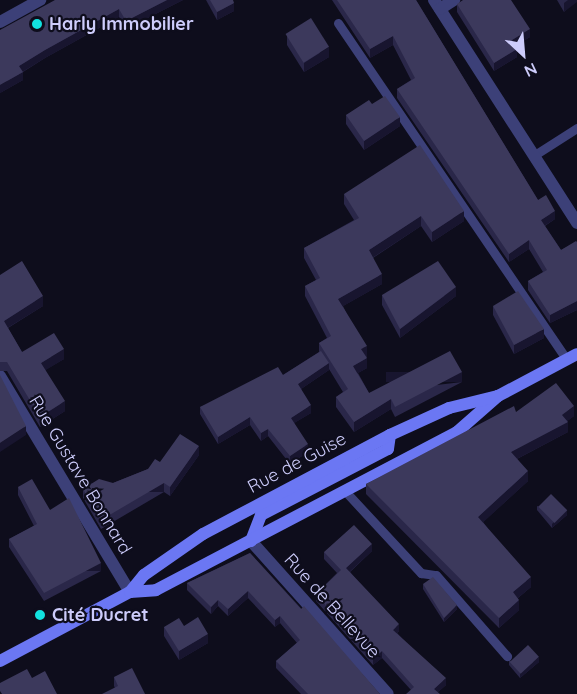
<!DOCTYPE html>
<meta charset="utf-8">
<style>
body{margin:0}
#map{position:relative;width:577px;height:694px;overflow:hidden;background:#0e0d1c;font-family:Quicksand,sans-serif}
div>[style]{position:absolute}
[style*='--x']{left:calc(var(--x)*1px);top:calc(var(--y)*1px);width:calc(var(--w)*1px);rotate:calc(var(--a)*1deg)}
.service>*{height:9px;margin:-4.5px;padding:0 4.5px;transform-origin:4.5px;border-radius:4.5px;background:#3c4078}
.minor>*{height:12px;margin:-6px;padding:0 6px;transform-origin:6px;border-radius:6px;background:#3c4078}
.secondary>*{height:12px;margin:-6px;padding:0 6px;transform-origin:6px;border-radius:6px;background:#6b77f3}
.wall>*{inset:0;background:#2a2749}
.shaded-wall>*{inset:0;background:#18152f;transform-origin:0 0}
.building>*{inset:0;background:#3c395c;transform-origin:0 0}
.dots>*{width:16px;height:16px;translate:-50% -50%;box-sizing:border-box;border:3px solid #0e0d1c;border-radius:50%}
span{translate:-50% -50%;white-space:nowrap;text-align:center;line-height:1.15;-webkit-text-stroke:4.5px #0e0d1c;paint-order:stroke}
.poi-label{font-size:18px;color:#cdccfb;font-weight:700}
.left{translate:0 -50%;text-align:left}
.street-label{font-size:18px;color:#cdccfb}
.north{position:absolute;left:493px;top:24px;width:60px;height:60px;-webkit-text-stroke:4px #0e0d1c;paint-order:stroke;rotate:154deg;font-size:16px;font-weight:700;line-height:24px;text-align:center;color:#cdccfb}
.north::after{content:'';display:block;margin:auto;width:21px;height:27px;background:#cdccfb;clip-path:polygon(50% 0,100% 100%,50% 72%,0 100%)}
</style>
<div id="map">
<div class="service">
<div style="--x:338;--y:23;--w:407;--a:55.8"></div>
<div style="--x:533;--y:156;--w:52;--a:-32.5"></div>
<div style="--x:345;--y:491;--w:112;--a:47.2"></div>
<div style="--x:421;--y:573;--w:15;--a:8"></div>
<div style="--x:436;--y:575;--w:108;--a:48.8"></div>
</div>
<div class="minor">
<div style="--x:434;--y:0;--w:265;--a:57.3"></div>
<div style="--x:440;--y:9;--w:17;--a:-33"></div>
<div style="--x:0;--y:22;--w:46;--a:-28.8"></div>
<div style="--x:0;--y:376;--w:252;--a:59"></div>
<div style="--x:251;--y:541;--w:205;--a:48.2"></div>
</div>
<div class="secondary">
<div style="--x:251;--y:541;--w:28;--a:-69"></div>
<div style="--x:261;--y:515;--w:143;--a:-27.5"></div>
<div style="--x:388;--y:449;--w:14;--a:-82"></div>
<div style="--x:130;--y:592;--w:26;--a:-4"></div>
<div style="--x:156;--y:590;--w:340;--a:-27.7"></div>
<div style="--x:457;--y:432;--w:55;--a:-41.3"></div>
<div style="--x:498;--y:396;--w:89;--a:-28"></div>
<div style="--x:0;--y:661;--w:147;--a:-28"></div>
<div style="--x:130;--y:592;--w:22;--a:-51"></div>
<div style="--x:144;--y:575;--w:72;--a:-34.8"></div>
<div style="--x:203;--y:534;--w:212;--a:-27.9"></div>
<div style="--x:390;--y:435;--w:65;--a:-24.6"></div>
<div style="--x:449;--y:408;--w:50;--a:-13.8"></div>
</div>
<div class="wall">
<div style="clip-path:polygon(55px 0,183px 0,126px 29px,119px 17px,45px 58px,23px 72px,23px 80px,0 93px)"></div>
<div style="clip-path:polygon(206px 0,233px 0,234px 11px,217px 20px)"></div>
<div style="clip-path:polygon(332px 0,416px 0,538px 200px,555px 219px,545px 226px,561px 250px,577px 242px,577px 310px,550px 323px,528px 290px,528px 281px,543px 272px,529px 249px,509px 262px,397px 98px,397px 89px,411px 80px,393px 45px,370px 58px)"></div>
<div style="clip-path:polygon(557px 0,577px 0,564px 12px)"></div>
<div style="clip-path:polygon(457px 4px,530px 37px,515px 46px,517px 57px,494px 71px,457px 12px)"></div>
<div style="clip-path:polygon(287px 36px,329px 57px,304px 72px,287px 45px)"></div>
<div style="clip-path:polygon(372px 104px,400px 126px,364px 150px,346px 124px,346px 115px)"></div>
<div style="clip-path:polygon(344px 194px,464px 221px,432px 242px,421px 226px,373px 258px,382px 284px,343px 306px,367px 356px,366px 357px,367px 368px,358px 373px,369px 393px,462px 382px,395px 417px,391px 409px,354px 432px,336px 407px,336px 397px,343px 392px,329px 369px,329px 370px,301px 389px,311px 413px,294px 423px,308px 452px,290px 464px,268px 436px,261px 441px,250px 425px,218px 444px,200px 414px,200px 407px,283px 375px,319px 352px,319px 343px,327px 338px,305px 296px,305px 286px,316px 280px,304px 258px,304px 248px,354px 220px,344px 204px)"></div>
<div style="clip-path:polygon(0 275px,43px 306px,8px 328px,22px 352px,64px 359px,45px 370px,65px 411px,40px 427px,7px 371px,0 371px)"></div>
<div style="clip-path:polygon(382px 295px,456px 296px,400px 338px,382px 305px)"></div>
<div style="clip-path:polygon(493px 306px,544px 338px,514px 354px,493px 315px)"></div>
<div style="clip-path:polygon(516px 412px,574px 416px,567px 421px,568px 432px,517px 459px,528px 481px,483px 522px,531px 587px,518px 598px,519px 610px,499px 628px,366px 494px,366px 484px)"></div>
<div style="clip-path:polygon(199px 455px,170px 496px,164px 492px,101px 529px,83px 498px,83px 489px,113px 483px,148px 469px,160px 462px)"></div>
<div style="clip-path:polygon(18px 487px,50px 510px,101px 571px,44px 601px,9px 547px,9px 539px,34px 526px,18px 495px)"></div>
<div style="clip-path:polygon(537px 506px,567px 515px,552px 528px,537px 510px)"></div>
<div style="clip-path:polygon(372px 551px,350px 572px,399px 631px,397px 633px,446px 685px,438px 692px,411px 690px,382px 658px,373px 665px,316px 601px,316px 594px,337px 573px,324px 559px,324px 552px)"></div>
<div style="clip-path:polygon(250px 553px,380px 694px,301px 694px,276px 668px,276px 661px,297px 643px,280px 623px,275px 627px,248px 598px,228px 616px,218px 606px,211px 614px,187px 590px,187px 583px)"></div>
<div style="clip-path:polygon(423px 584px,457px 609px,444px 622px,423px 589px)"></div>
<div style="clip-path:polygon(184px 626px,208px 643px,179px 660px,164px 636px,164px 627px)"></div>
<div style="clip-path:polygon(509px 661px,539px 662px,520px 678px,509px 665px)"></div>
<div style="clip-path:polygon(114px 677px,145px 694px,115px 688px,114px 686px)"></div>
</div>
<div class="shaded-wall">
<div style="clip-path:polygon(167px 0,183px 0,126px 29px,126px 21px)"></div>
<div style="clip-path:polygon(568px 0,577px 0,577px 2px,564px 12px,564px 3px)"></div>
<div style="clip-path:polygon(234px 3px,234px 11px,217px 20px,217px 12px)"></div>
<div style="clip-path:polygon(119px 9px,119px 17px,45px 58px,19px 74px,19px 66px,45px 50px)"></div>
<div style="clip-path:polygon(530px 29px,530px 37px,512px 49px,512px 40px)"></div>
<div style="clip-path:polygon(393px 36px,393px 45px,370px 58px,370px 49px)"></div>
<div style="clip-path:polygon(329px 47px,329px 57px,304px 72px,304px 63px)"></div>
<div style="clip-path:polygon(517px 49px,517px 57px,494px 71px,494px 63px)"></div>
<div style="clip-path:polygon(23px 72px,23px 80px,0 93px,0 85px)"></div>
<div style="clip-path:polygon(400px 117px,400px 126px,364px 150px,364px 141px)"></div>
<div style="clip-path:polygon(464px 211px,464px 221px,432px 242px,432px 232px)"></div>
<div style="clip-path:polygon(555px 211px,555px 219px,541px 228px,541px 220px)"></div>
<div style="clip-path:polygon(421px 216px,421px 226px,369px 260px,369px 250px)"></div>
<div style="clip-path:polygon(529px 240px,529px 249px,509px 262px,509px 254px)"></div>
<div style="clip-path:polygon(382px 274px,382px 284px,338px 309px,338px 299px)"></div>
<div style="clip-path:polygon(456px 287px,456px 296px,400px 338px,400px 329px)"></div>
<div style="clip-path:polygon(43px 296px,43px 306px,4px 330px,4px 321px)"></div>
<div style="clip-path:polygon(577px 301px,577px 310px,550px 323px,550px 315px)"></div>
<div style="clip-path:polygon(544px 329px,544px 338px,514px 354px,514px 345px)"></div>
<div style="clip-path:polygon(367px 346px,367px 356px,361px 359px,361px 349px)"></div>
<div style="clip-path:polygon(64px 349px,64px 359px,41px 373px,41px 363px)"></div>
<div style="clip-path:polygon(367px 358px,367px 368px,353px 376px,353px 366px)"></div>
<div style="clip-path:polygon(329px 363px,329px 370px,298px 391px,298px 384px)"></div>
<div style="left:462px;top:372px;width:10px;height:76px;rotate:90deg"></div>
<div style="clip-path:polygon(391px 399px,391px 409px,354px 432px,354px 422px)"></div>
<div style="clip-path:polygon(65px 401px,65px 411px,40px 427px,40px 417px)"></div>
<div style="clip-path:polygon(311px 405px,311px 413px,291px 425px,291px 418px)"></div>
<div style="clip-path:polygon(574px 406px,574px 416px,565px 423px,568px 422px,568px 432px,511px 462px,511px 452px)"></div>
<div style="clip-path:polygon(250px 417px,250px 425px,218px 444px,218px 437px)"></div>
<div style="clip-path:polygon(26px 426px,26px 435px,0 452px,0 443px)"></div>
<div style="clip-path:polygon(268px 429px,268px 436px,261px 441px,261px 433px)"></div>
<div style="clip-path:polygon(308px 444px,308px 452px,290px 464px,290px 456px)"></div>
<div style="clip-path:polygon(199px 446px,199px 455px,170px 496px,170px 487px)"></div>
<div style="clip-path:polygon(528px 471px,528px 481px,478px 527px,478px 517px)"></div>
<div style="left:164px;top:483px;width:9px;height:73px;rotate:90deg"></div>
<div style="clip-path:polygon(567px 510px,567px 515px,552px 528px,552px 524px)"></div>
<div style="clip-path:polygon(372px 544px,372px 551px,346px 575px,346px 568px)"></div>
<div style="left:101px;top:563px;width:8px;height:64px;rotate:90deg"></div>
<div style="clip-path:polygon(531px 577px,531px 587px,513px 602px,513px 592px)"></div>
<div style="clip-path:polygon(248px 591px,248px 598px,228px 616px,228px 609px)"></div>
<div style="clip-path:polygon(218px 600px,218px 606px,211px 614px,211px 607px)"></div>
<div style="clip-path:polygon(519px 600px,519px 610px,499px 628px,499px 618px)"></div>
<div style="clip-path:polygon(457px 605px,457px 609px,444px 622px,444px 618px)"></div>
<div style="clip-path:polygon(280px 616px,280px 623px,275px 627px,275px 620px)"></div>
<div style="clip-path:polygon(399px 624px,399px 631px,393px 637px,393px 630px)"></div>
<div style="clip-path:polygon(208px 634px,208px 643px,179px 660px,179px 651px)"></div>
<div style="clip-path:polygon(382px 651px,382px 658px,373px 665px,373px 659px)"></div>
<div style="clip-path:polygon(539px 657px,539px 662px,520px 678px,520px 673px)"></div>
<div style="clip-path:polygon(446px 678px,446px 685px,436px 694px,434px 689px)"></div>
</div>
<div class="building">
<div style="clip-path:polygon(55px 0,167px 0,126px 21px,119px 9px,45px 50px,19px 66px,23px 72px,0 85px,0 30px)"></div>
<div style="clip-path:polygon(210px 0,233px 0,234px 3px,217px 12px)"></div>
<div style="clip-path:polygon(337px 0,416px 0,538px 200px,546px 195px,555px 211px,541px 220px,561px 250px,576px 241px,577px 242px,577px 301px,550px 315px,528px 281px,547px 270px,529px 240px,509px 254px,397px 89px,415px 78px,393px 36px,370px 49px)"></div>
<div style="clip-path:polygon(463px 0,511px 0,530px 29px,512px 40px,517px 49px,494px 63px,457px 4px)"></div>
<div style="left:311px;top:18px;width:34px;height:30px;rotate:58deg"></div>
<div style="clip-path:polygon(385px 96px,400px 117px,364px 141px,346px 115px,369px 100px,372px 104px)"></div>
<div style="clip-path:polygon(420px 145px,464px 211px,432px 232px,421px 216px,369px 250px,382px 274px,338px 299px,367px 346px,361px 349px,367px 358px,353px 366px,369px 393px,450px 351px,462px 372px,395px 407px,391px 399px,354px 422px,336px 397px,348px 389px,319px 343px,331px 336px,305px 286px,320px 278px,304px 248px,359px 218px,344px 194px)"></div>
<div style="clip-path:polygon(22px 261px,43px 296px,4px 321px,22px 352px,54px 333px,64px 349px,41px 363px,65px 401px,40px 417px,7px 362px,0 362px,0 275px)"></div>
<div style="clip-path:polygon(438px 261px,456px 287px,400px 329px,382px 295px)"></div>
<div style="clip-path:polygon(518px 291px,544px 329px,514px 345px,493px 306px)"></div>
<div style="clip-path:polygon(321px 351px,329px 363px,298px 384px,311px 405px,291px 418px,308px 444px,290px 456px,268px 429px,261px 433px,250px 417px,218px 437px,200px 407px,278px 367px,283px 375px)"></div>
<div style="clip-path:polygon(0 375px,26px 426px,0 443px)"></div>
<div style="clip-path:polygon(556px 383px,574px 406px,562px 415px,568px 422px,511px 452px,528px 471px,478px 517px,531px 577px,513px 592px,519px 600px,499px 618px,366px 484px,514px 406px,516px 412px)"></div>
<div style="clip-path:polygon(180px 434px,199px 446px,170px 487px,164px 483px,101px 520px,83px 489px,99px 479px,113px 483px,148px 469px,155px 459px,160px 462px)"></div>
<div style="clip-path:polygon(32px 479px,50px 510px,69px 498px,101px 563px,44px 593px,9px 539px,37px 524px,18px 487px)"></div>
<div style="left:551px;top:494px;width:23px;height:18px;rotate:45deg"></div>
<div style="clip-path:polygon(354px 525px,372px 544px,346px 568px,399px 624px,393px 630px,446px 678px,434px 689px,440px 694px,406px 694px,414px 687px,382px 651px,373px 659px,316px 594px,341px 570px,324px 552px)"></div>
<div style="clip-path:polygon(250px 553px,301px 609px,304px 606px,380px 694px,308px 694px,276px 661px,300px 640px,280px 616px,275px 620px,248px 591px,228px 609px,218px 600px,211px 607px,187px 583px)"></div>
<div style="clip-path:polygon(433px 577px,457px 605px,444px 618px,423px 584px)"></div>
<div style="clip-path:polygon(198px 617px,208px 634px,179px 651px,164px 627px,179px 618px,184px 626px)"></div>
<div style="left:528px;top:645px;width:16px;height:25px;rotate:47deg"></div>
<div style="clip-path:polygon(132px 668px,145px 694px,102px 694px,118px 686px,114px 677px)"></div>
<div style="clip-path:polygon(27px 669px,32px 678px,45px 671px,57px 694px,2px 694px,0 691px,0 683px)"></div>
</div>
<div class="dots">
<div style="left:37px;top:24px;background:#12e1df"></div>
<div style="left:40px;top:615px;background:#12e1df"></div>
</div>
<div class="poi-label">
<span class="left" style="left:49px;top:24px">Harly Immobilier</span>
<span class="left" style="left:52px;top:615px">Cité Ducret</span>
</div>
<div class="street-label">
<span style="left:297px;top:463px;rotate:-28deg">Rue de Guise</span>
<span style="left:80px;top:475px;rotate:59deg">Rue Gustave Bonnard</span>
<span style="left:332px;top:606px;rotate:48deg">Rue de Bellevue</span>
</div>
<div class="north">N</div>
</div>
